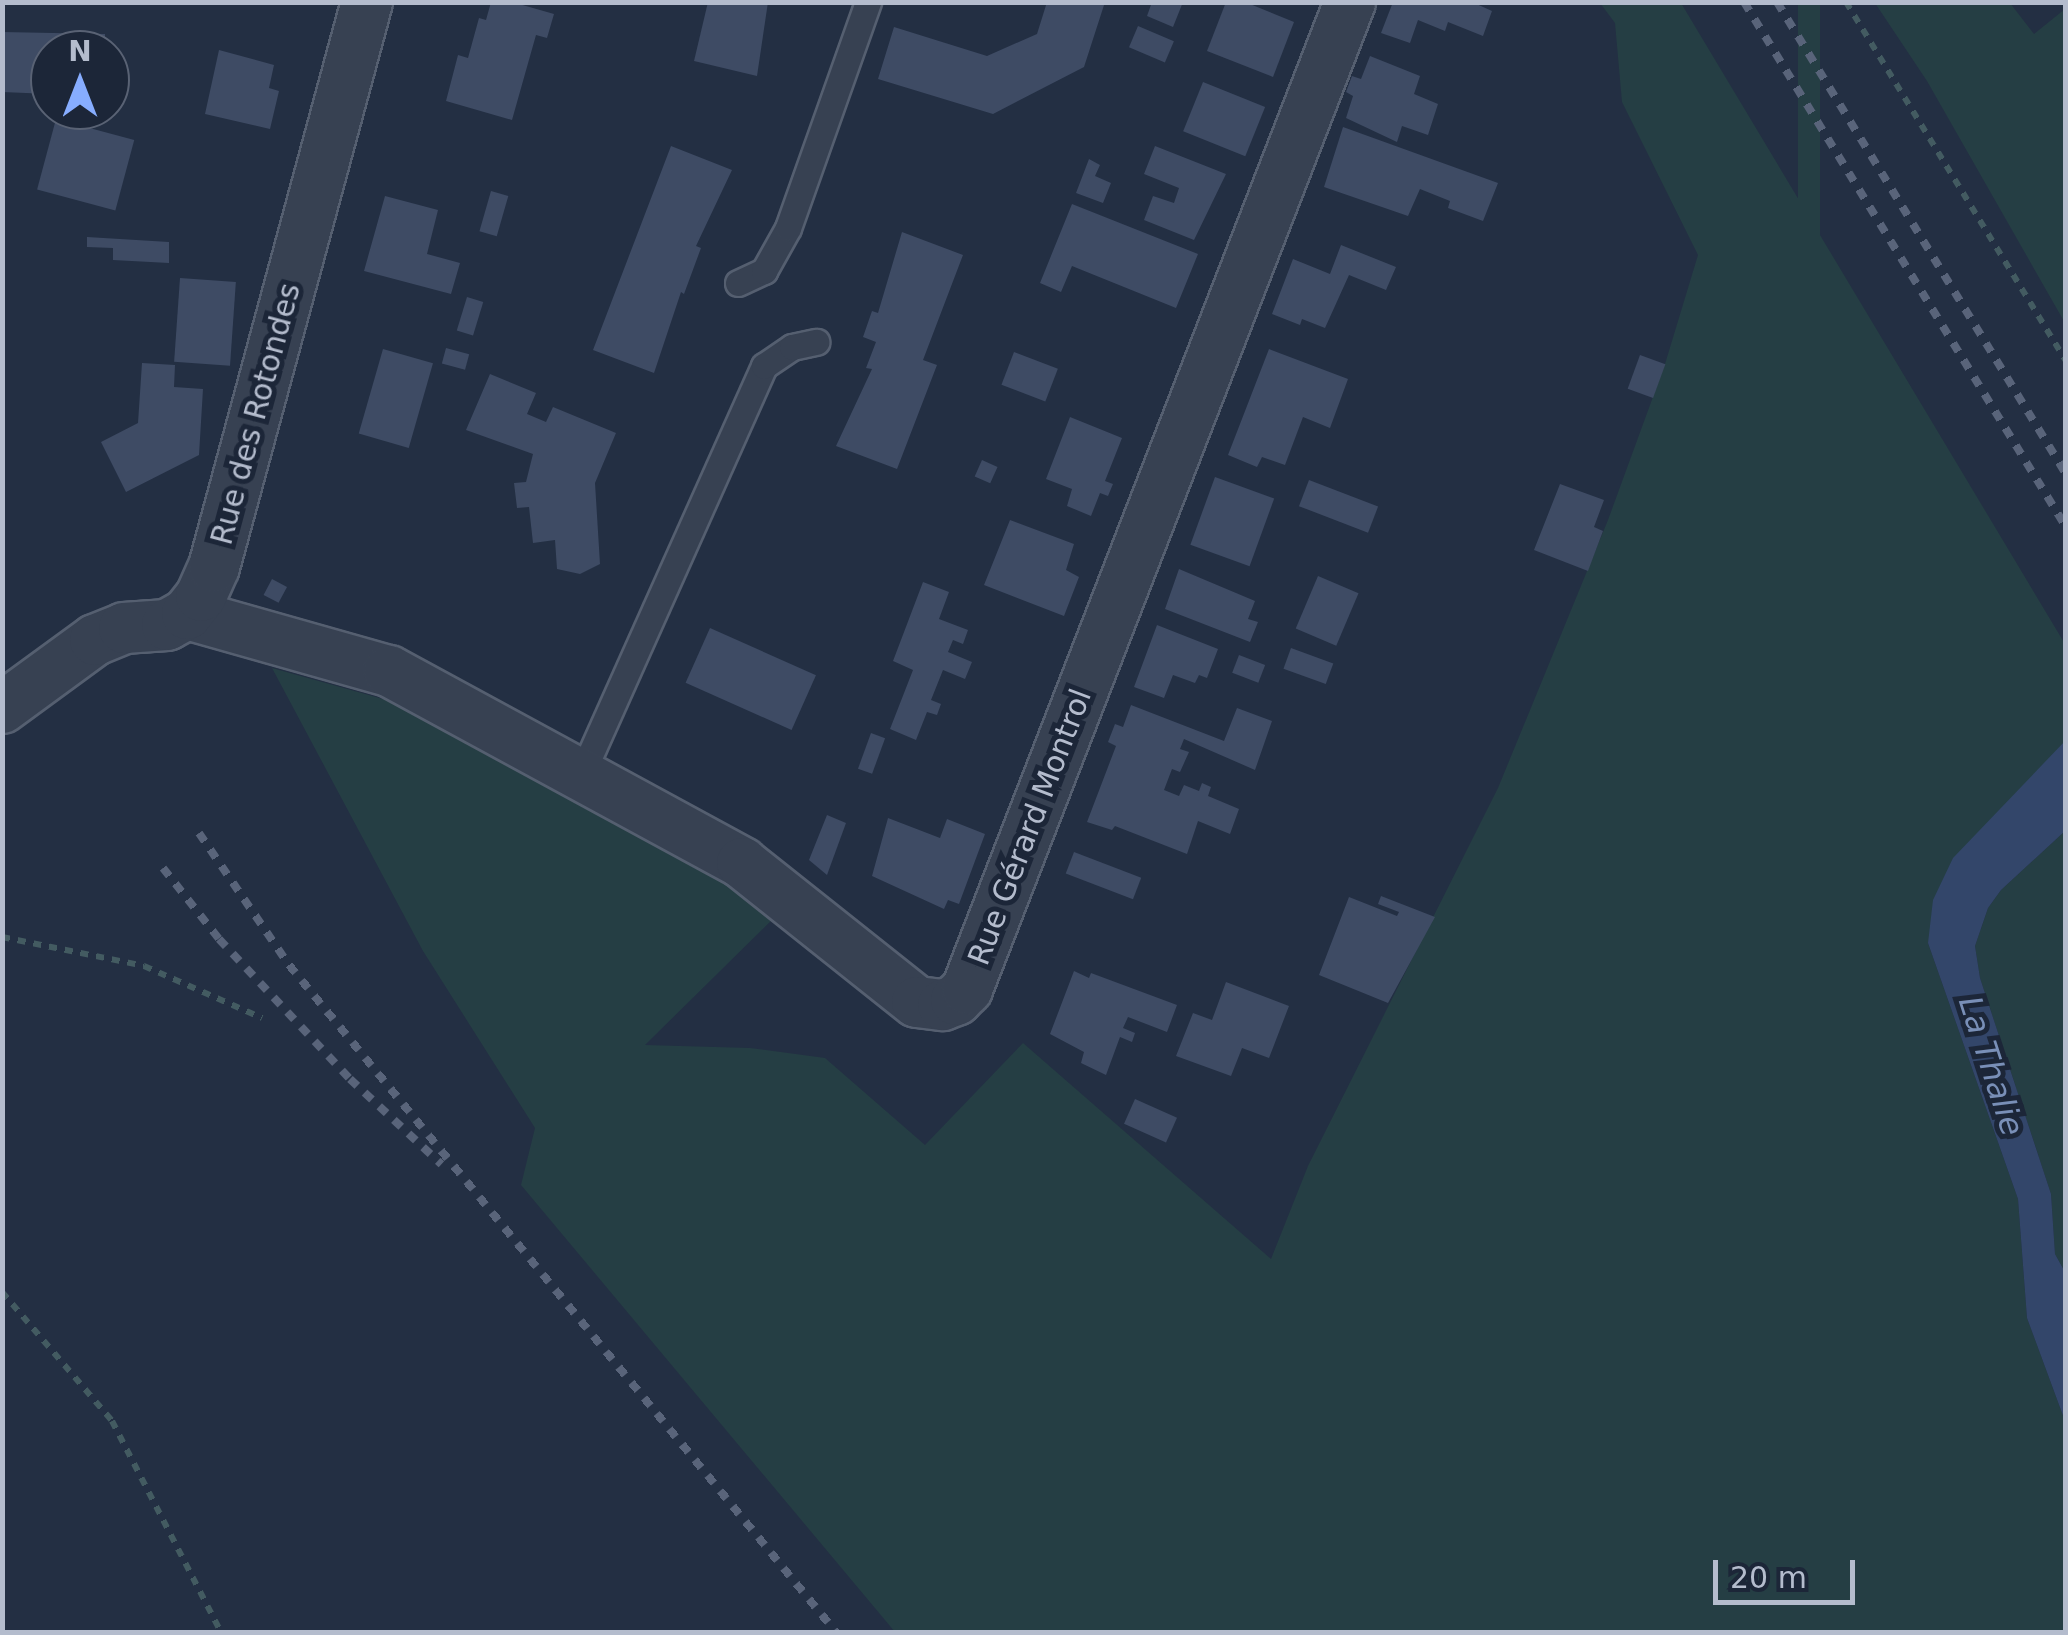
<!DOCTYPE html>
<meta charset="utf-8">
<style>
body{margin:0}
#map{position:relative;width:2068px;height:1635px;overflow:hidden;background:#232f43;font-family:"DejaVu Sans",sans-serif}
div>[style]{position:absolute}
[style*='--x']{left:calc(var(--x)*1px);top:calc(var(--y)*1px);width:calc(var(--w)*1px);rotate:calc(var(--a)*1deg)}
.green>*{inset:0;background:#253e44;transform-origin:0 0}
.water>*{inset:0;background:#33466a}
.building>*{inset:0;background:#3e4b64;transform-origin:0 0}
.path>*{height:6px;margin-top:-3px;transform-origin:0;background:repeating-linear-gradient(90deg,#435b61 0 8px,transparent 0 16px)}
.roads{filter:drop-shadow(2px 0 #555f70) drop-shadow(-2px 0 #555f70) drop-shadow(0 2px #555f70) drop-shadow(0 -2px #555f70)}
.lane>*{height:25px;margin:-12.5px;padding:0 12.5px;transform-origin:12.5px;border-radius:12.5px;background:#374152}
.street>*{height:50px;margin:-25px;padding:0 25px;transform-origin:25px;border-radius:25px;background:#374152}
.rail>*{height:8px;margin-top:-4px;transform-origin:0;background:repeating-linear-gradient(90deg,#59647a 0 10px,transparent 0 20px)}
span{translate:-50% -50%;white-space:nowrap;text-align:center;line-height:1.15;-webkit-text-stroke:10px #1c2638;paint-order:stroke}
.street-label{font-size:30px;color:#b4bccd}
.water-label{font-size:32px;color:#798fb7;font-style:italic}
.frame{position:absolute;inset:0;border:5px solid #b4bccd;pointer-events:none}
.north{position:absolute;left:30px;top:30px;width:100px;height:100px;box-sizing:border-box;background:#1c2638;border:2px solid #596274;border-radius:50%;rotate:0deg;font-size:28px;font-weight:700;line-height:40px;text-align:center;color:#b4bccd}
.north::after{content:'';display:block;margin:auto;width:35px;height:45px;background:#87adff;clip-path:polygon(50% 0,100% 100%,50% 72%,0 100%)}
.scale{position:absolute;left:1713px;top:1560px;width:142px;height:45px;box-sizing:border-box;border:5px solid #b4bccd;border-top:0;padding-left:12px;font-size:30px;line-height:35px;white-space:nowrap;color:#b4bccd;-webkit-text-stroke:8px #1c2638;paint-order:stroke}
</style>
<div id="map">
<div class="green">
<div style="clip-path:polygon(1600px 3px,1681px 3px,2065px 644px,2065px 741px,1928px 943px,2018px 1199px,2027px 1318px,2065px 1421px,2065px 1632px,895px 1632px,521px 1185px,535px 1128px,423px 951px,272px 668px,426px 711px,642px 827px,776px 916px,645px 1045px,750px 1048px,825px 1058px,925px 1145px,1023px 1043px,1271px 1259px,1308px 1166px,1498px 788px,1608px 520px,1665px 364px,1698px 255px,1622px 102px,1615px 23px)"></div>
<div style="left:1798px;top:3px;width:22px;height:516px"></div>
<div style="clip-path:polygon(1875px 3px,2010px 3px,2034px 34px,2065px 9px,2065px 323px,1927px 81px)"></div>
<div style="clip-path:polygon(2065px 831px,2065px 1272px,2055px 1254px,2051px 1194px,1980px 978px,1975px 946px,1988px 908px,2001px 890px)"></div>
</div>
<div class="water">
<div style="clip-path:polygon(2065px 741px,2065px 831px,2001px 890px,1988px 908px,1975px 946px,1980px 978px,2051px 1194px,2055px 1254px,2065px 1272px,2065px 1421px,2027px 1318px,2018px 1199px,1928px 943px,1933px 900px,1953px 858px)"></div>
</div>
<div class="building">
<div style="clip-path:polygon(491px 2px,512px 2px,554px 14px,547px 38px,536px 35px,512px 120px,446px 101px,458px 55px,468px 58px,479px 18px,486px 20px)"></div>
<div style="clip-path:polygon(708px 2px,768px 2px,757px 76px,694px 61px)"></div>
<div style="clip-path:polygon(1047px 2px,1105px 2px,1084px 67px,993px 114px,878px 79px,894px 27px,987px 56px,1037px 34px)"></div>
<div style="clip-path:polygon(1152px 2px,1183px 2px,1173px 27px,1147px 16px)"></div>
<div style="clip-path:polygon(1226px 2px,1245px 2px,1294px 22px,1273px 77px,1207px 51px)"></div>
<div style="clip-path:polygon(1393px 2px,1472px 2px,1492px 11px,1483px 36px,1448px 22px,1445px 31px,1418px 20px,1410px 43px,1381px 33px)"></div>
<div style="left:1138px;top:26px;width:39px;height:23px;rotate:23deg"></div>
<div style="clip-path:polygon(2px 32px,105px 34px,105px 50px,50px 50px,50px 94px,2px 92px)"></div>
<div style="clip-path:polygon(219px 50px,274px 65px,269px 88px,279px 91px,270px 129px,205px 114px)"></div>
<div style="clip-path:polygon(1370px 56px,1420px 76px,1414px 94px,1438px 104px,1428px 135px,1402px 126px,1397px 142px,1346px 118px,1353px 96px,1346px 92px,1352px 76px,1361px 79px)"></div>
<div style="left:1203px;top:82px;width:67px;height:53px;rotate:22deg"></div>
<div style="left:56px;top:119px;width:81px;height:73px;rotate:15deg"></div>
<div style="clip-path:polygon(1343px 127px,1498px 183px,1483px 221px,1448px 208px,1450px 201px,1420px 189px,1408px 216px,1324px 187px)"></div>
<div style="clip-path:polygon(671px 146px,732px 170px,696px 246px,701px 248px,684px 294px,681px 292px,654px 373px,593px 350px)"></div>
<div style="clip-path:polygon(1155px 146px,1226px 174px,1194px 240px,1144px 220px,1153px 196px,1174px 203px,1179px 188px,1144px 174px)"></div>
<div style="clip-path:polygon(1089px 159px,1100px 165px,1095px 176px,1111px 183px,1103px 203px,1076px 193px)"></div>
<div style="left:491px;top:191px;width:18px;height:42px;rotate:16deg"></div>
<div style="clip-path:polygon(385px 196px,438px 210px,427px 254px,460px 263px,451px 294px,364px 271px)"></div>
<div style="clip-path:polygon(1072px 204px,1198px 254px,1176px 308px,1072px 266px,1061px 292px,1040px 283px)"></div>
<div style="clip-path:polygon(902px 232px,963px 255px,923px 360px,937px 365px,897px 469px,836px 446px,872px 369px,866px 368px,876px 342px,863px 337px,872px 311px,878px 313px)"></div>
<div style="clip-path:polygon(87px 237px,169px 242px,169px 263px,113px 260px,113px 248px,87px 247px)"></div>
<div style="clip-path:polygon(1341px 245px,1396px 267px,1386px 290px,1349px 275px,1325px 328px,1302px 319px,1300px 325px,1272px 314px,1293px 259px,1330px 274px)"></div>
<div style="left:180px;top:278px;width:56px;height:84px;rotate:4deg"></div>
<div style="left:467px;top:297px;width:17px;height:35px;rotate:17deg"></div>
<div style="left:446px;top:348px;width:24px;height:16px;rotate:15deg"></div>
<div style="left:383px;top:349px;width:52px;height:88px;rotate:16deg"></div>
<div style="clip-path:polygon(1269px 349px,1348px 379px,1330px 428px,1303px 417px,1285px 465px,1262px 457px,1257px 467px,1228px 455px)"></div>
<div style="left:1014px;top:352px;width:47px;height:35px;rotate:21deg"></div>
<div style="left:1640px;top:355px;width:27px;height:36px;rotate:20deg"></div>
<div style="clip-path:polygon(142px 363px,175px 365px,174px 387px,203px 389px,199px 455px,126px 492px,101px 442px,138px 423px)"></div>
<div style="clip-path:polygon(490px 374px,536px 393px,527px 414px,546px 422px,553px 407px,616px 433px,595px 483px,600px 564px,580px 574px,557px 569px,555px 540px,533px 543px,529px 507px,517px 508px,514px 483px,526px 482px,533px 454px,466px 430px)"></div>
<div style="clip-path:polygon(1070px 417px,1122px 438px,1105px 481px,1113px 484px,1108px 496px,1100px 493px,1091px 516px,1067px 506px,1072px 489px,1046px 479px)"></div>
<div style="left:982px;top:460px;width:17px;height:18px;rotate:24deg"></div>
<div style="left:1215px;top:477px;width:63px;height:72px;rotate:20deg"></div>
<div style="left:1309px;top:480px;width:74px;height:28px;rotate:21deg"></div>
<div style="clip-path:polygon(1560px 484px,1604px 500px,1594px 527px,1603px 531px,1588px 571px,1534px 550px)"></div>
<div style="clip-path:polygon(1010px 520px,1074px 544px,1066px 570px,1079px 577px,1064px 616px,984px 585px)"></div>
<div style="clip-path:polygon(1179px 569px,1255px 601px,1248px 619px,1258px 622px,1250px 642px,1165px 609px)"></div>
<div style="left:1318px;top:576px;width:44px;height:57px;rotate:23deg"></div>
<div style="left:272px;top:579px;width:17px;height:18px;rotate:28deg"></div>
<div style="clip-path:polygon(923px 582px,949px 592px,939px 619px,968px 630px,963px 644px,953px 640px,948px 652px,972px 662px,965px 679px,943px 670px,931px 700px,941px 704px,937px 715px,927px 712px,916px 740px,890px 729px,913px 670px,893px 661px)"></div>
<div style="clip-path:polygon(1157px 625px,1218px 649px,1207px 678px,1199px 675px,1195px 683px,1173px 675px,1164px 698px,1134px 687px)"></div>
<div style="left:710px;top:628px;width:116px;height:60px;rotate:24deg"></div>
<div style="left:1291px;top:648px;width:45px;height:22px;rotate:20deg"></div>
<div style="left:1239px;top:655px;width:28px;height:19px;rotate:21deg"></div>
<div style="clip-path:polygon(1131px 705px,1224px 741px,1237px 708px,1272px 721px,1255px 770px,1184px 739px,1180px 749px,1189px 752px,1180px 772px,1172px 769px,1164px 790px,1179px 796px,1184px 785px,1199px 791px,1202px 783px,1211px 787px,1208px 796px,1239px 809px,1230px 834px,1198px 821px,1187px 854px,1115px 826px,1112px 830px,1087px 822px,1116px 746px,1108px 742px,1115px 724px,1123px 727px)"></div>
<div style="left:871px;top:733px;width:15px;height:38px;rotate:20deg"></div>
<div style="clip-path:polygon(827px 815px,846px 823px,827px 875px,809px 860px)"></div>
<div style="clip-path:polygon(888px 818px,940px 838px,947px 819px,985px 834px,959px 904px,948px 900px,944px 909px,872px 876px)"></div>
<div style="left:1074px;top:852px;width:72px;height:23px;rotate:21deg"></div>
<div style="clip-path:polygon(1381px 896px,1435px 917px,1388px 1003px,1319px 975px,1349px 897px,1397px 916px,1399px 912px,1378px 904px)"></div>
<div style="clip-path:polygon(1074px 971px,1089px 978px,1091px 973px,1177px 1005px,1167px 1032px,1128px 1017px,1123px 1028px,1135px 1033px,1132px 1042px,1120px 1037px,1106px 1075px,1081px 1063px,1084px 1052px,1050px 1034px)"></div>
<div style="clip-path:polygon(1226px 982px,1289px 1006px,1269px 1058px,1242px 1048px,1231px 1076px,1176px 1056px,1193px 1013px,1212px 1020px)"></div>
<div style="left:1135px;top:1099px;width:46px;height:27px;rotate:24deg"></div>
</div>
<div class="path">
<div style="--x:1846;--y:2;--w:421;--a:58.5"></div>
<div style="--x:2;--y:937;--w:145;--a:11.5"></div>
<div style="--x:144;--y:966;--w:129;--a:23.8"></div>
<div style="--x:2;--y:1292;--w:170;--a:49.5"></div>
<div style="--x:112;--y:1421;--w:237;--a:62.7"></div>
</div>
<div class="roads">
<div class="lane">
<div style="--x:738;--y:283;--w:29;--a:-25"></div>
<div style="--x:764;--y:271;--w:49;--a:-60.8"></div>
<div style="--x:788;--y:228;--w:240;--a:-70.5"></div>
<div style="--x:582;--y:773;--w:446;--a:-65.9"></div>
<div style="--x:764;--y:366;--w:34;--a:-34"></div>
<div style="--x:792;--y:347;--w:25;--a:-12"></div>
</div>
<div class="street">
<div style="--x:187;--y:614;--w:210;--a:15.8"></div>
<div style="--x:389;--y:671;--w:402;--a:28.5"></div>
<div style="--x:742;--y:863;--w:223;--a:38.5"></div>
<div style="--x:917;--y:1002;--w:26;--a:7"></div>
<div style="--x:943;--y:1005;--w:14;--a:-21"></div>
<div style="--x:956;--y:1000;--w:16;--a:-45"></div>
<div style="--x:967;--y:989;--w:1059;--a:-68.79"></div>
<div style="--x:2;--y:708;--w:115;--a:-36.2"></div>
<div style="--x:95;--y:640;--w:31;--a:-22"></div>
<div style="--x:124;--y:628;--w:43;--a:-4"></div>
<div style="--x:167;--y:625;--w:23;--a:-29"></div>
<div style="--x:187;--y:614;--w:23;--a:-52"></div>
<div style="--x:201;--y:596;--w:32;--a:-66"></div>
<div style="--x:214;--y:567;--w:585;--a:-74.85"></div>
</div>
</div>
<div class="rail">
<div style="--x:1744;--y:2;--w:616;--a:58.48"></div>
<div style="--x:1777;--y:2;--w:553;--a:58.52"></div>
<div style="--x:199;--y:833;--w:160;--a:55.7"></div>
<div style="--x:289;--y:965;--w:863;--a:50.65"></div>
<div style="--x:163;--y:868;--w:90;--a:51.7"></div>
<div style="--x:219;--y:939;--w:192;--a:46.9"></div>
<div style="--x:350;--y:1079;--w:125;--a:43"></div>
</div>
<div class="street-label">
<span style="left:256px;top:414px;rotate:-75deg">Rue des Rotondes</span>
<span style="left:1030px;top:827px;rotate:-69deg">Rue Gérard Montrol</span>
</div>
<div class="water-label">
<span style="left:1991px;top:1066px;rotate:72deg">La Thalie</span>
</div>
<div class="frame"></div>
<div class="north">N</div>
<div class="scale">20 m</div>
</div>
